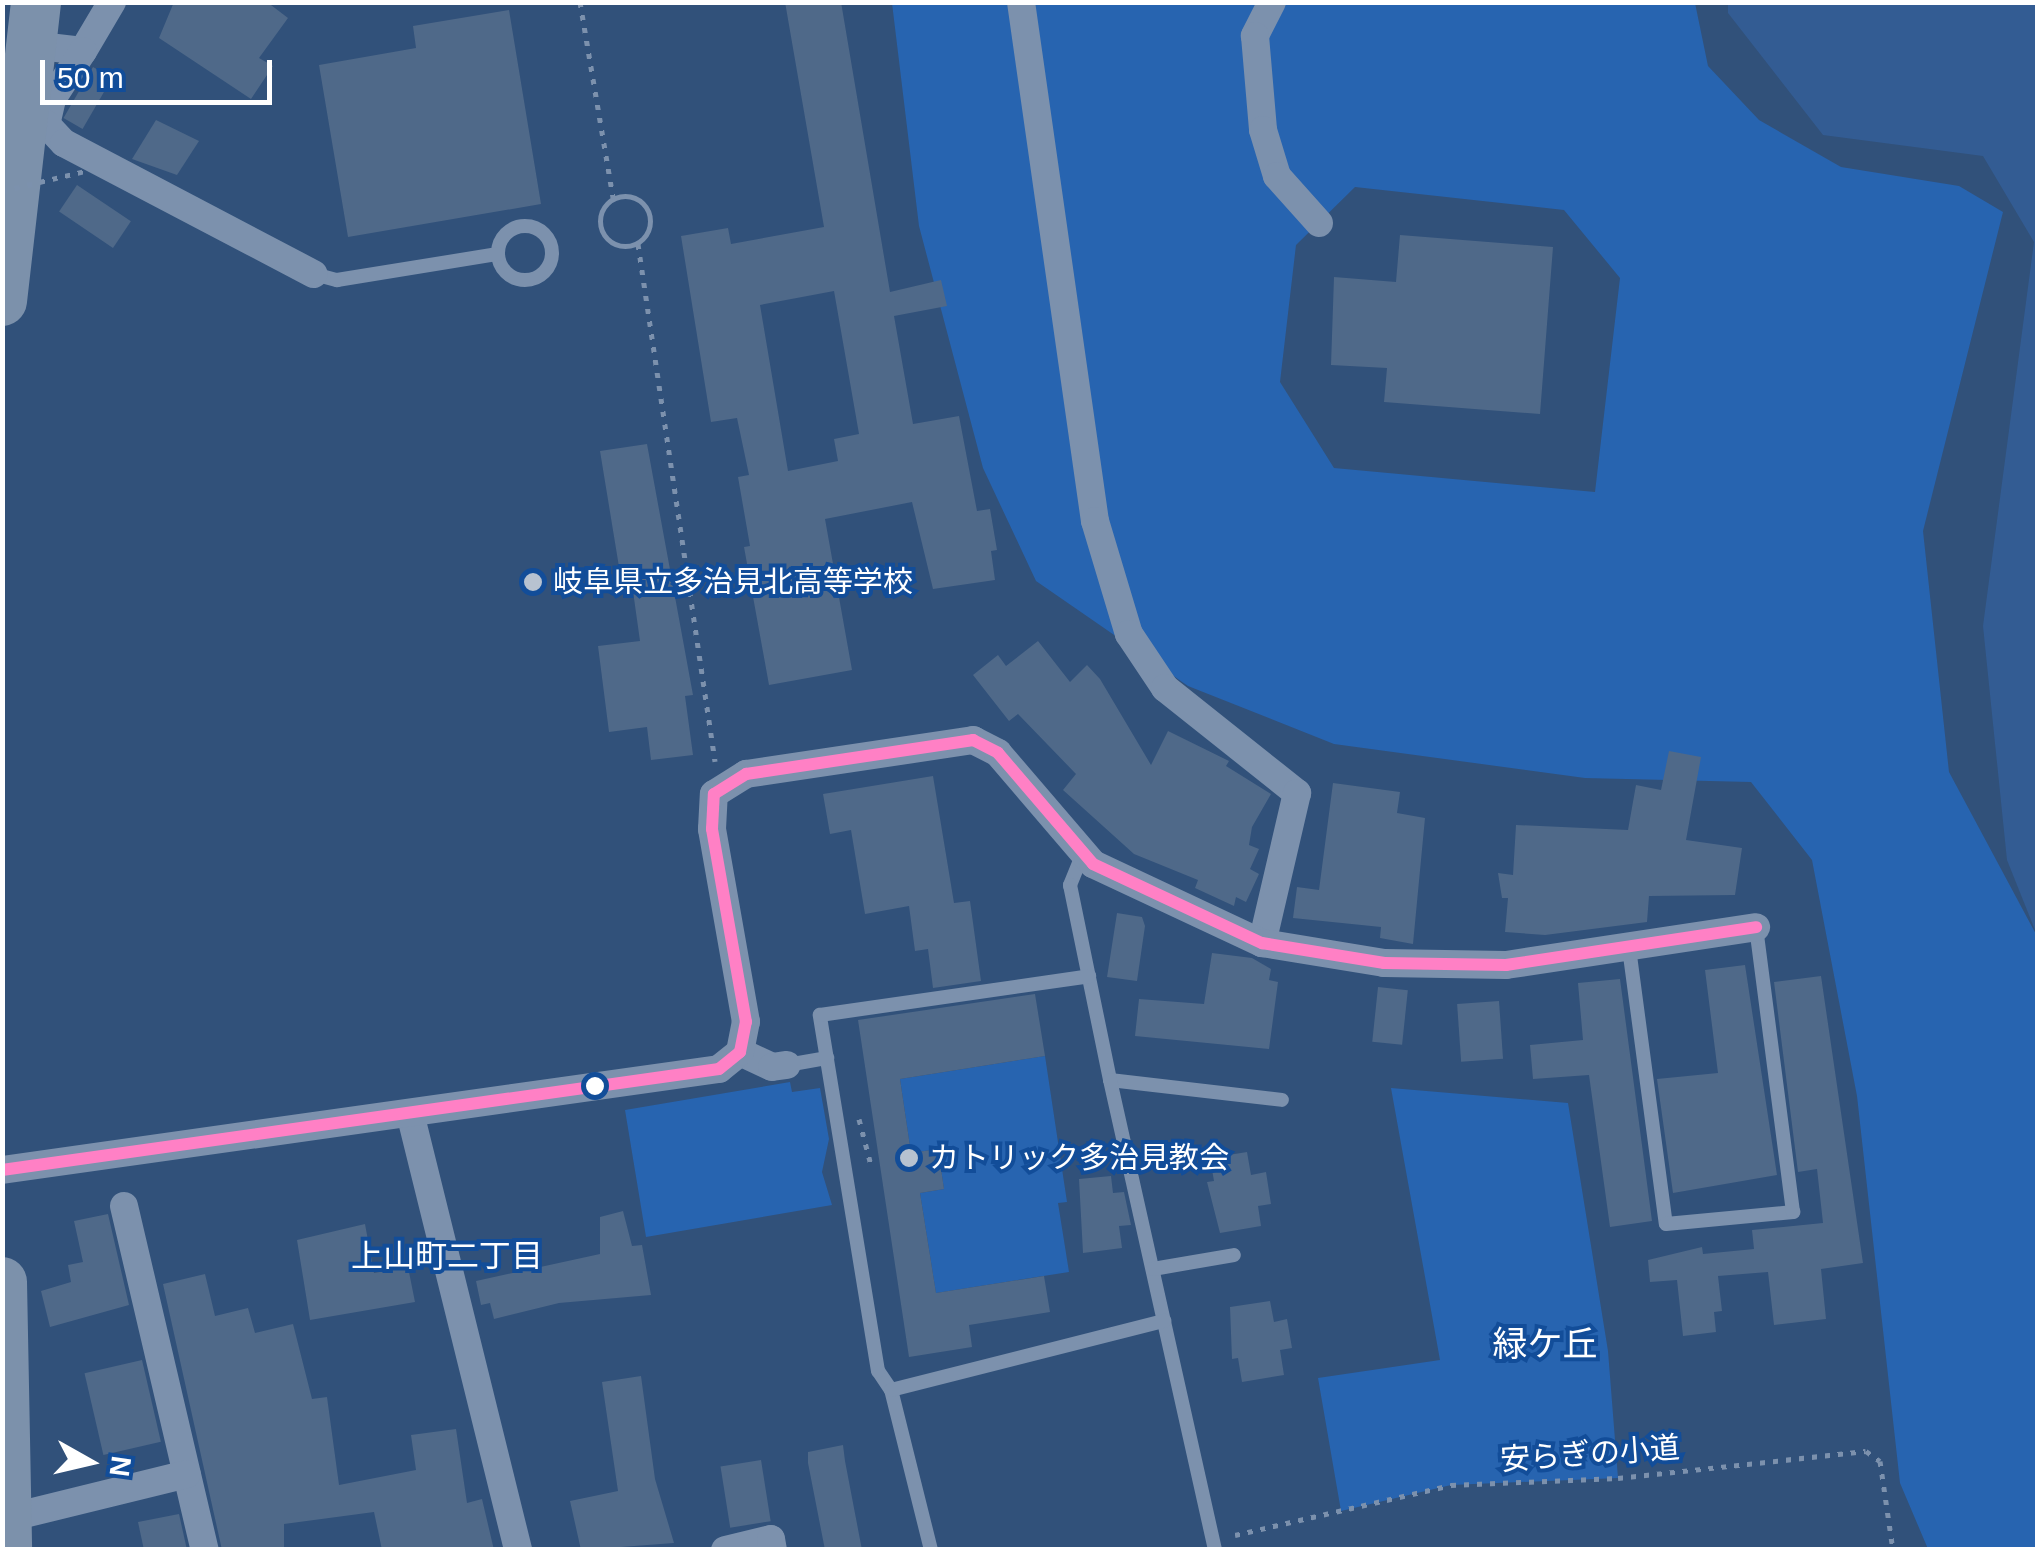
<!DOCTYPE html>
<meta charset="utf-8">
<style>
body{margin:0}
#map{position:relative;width:2040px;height:1552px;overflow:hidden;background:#31517a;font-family:Arial,"Noto Sans JP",sans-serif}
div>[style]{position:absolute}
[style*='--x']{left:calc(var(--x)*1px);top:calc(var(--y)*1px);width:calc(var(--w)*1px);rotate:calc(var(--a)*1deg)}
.green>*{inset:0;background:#2764b0}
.water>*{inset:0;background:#335c93}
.building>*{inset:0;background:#4f6989;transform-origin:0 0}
.path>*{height:5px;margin-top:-2.5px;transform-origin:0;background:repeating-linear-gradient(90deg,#7c91ad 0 5px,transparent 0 13px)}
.path>.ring{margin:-2.5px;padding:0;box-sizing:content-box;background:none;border:5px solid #7c91ad;border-radius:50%}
.lane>*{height:14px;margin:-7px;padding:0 7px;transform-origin:7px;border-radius:7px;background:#7c91ad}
.lane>.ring{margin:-7px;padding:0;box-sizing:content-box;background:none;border:14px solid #7c91ad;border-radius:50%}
.street>*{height:28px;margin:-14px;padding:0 14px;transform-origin:14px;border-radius:14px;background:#7c91ad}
.highway>*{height:50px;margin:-25px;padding:0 25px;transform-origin:25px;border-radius:25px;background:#7c91ab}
.path-bridge>*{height:5px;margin-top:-2.5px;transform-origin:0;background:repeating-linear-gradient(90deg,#7c91ad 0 5px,transparent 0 13px)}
.bus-1>*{height:12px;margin:-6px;padding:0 6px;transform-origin:6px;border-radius:6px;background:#ff80c5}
.dots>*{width:28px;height:28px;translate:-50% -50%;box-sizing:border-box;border:5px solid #124d99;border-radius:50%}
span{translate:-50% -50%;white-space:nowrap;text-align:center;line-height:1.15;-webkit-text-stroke:8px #124d99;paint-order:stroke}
.poi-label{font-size:30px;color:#fff}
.left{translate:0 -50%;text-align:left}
.street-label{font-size:30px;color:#fff}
.neighbourhood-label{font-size:32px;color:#fff}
.quarter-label{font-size:35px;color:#fff}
.frame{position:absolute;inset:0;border:5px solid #fff;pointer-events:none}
.north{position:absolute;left:40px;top:1412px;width:100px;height:100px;-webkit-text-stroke:8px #124d99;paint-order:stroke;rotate:98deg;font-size:28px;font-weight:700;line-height:40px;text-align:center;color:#fff}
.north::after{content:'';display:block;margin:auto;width:35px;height:45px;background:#fff;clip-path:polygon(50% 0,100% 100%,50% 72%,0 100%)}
.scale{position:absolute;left:40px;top:60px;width:232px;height:45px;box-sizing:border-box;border:5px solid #fff;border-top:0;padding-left:12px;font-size:30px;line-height:35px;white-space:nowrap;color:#fff;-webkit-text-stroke:8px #124d99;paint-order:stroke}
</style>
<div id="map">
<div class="green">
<div style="clip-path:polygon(evenodd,892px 3px,1695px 3px,1708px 66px,1759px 120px,1841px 167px,1959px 186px,2003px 212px,1923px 531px,1949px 772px,2037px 936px,2037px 1549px,1928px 1549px,1900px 1483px,1857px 1096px,1812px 860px,1751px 782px,1585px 778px,1334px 744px,1188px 686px,1036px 581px,983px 468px,919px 226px,892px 3px,1355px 187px,1564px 210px,1620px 278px,1595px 492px,1334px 468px,1280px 382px,1296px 245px,1355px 187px)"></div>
<div style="clip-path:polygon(1045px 1056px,1067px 1202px,1058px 1203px,1069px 1272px,936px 1293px,920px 1193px,944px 1189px,938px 1149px,911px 1153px,900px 1079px)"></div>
<div style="clip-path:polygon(790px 1082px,792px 1092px,820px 1088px,829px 1139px,822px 1172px,832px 1205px,646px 1237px,625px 1110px)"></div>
<div style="clip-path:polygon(1391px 1088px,1568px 1103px,1608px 1351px,1618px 1478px,1451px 1485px,1341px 1511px,1318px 1378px,1440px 1360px)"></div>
</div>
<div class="water">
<div style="clip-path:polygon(1728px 2px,2037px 3px,2037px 935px,2007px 860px,1983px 626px,2034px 242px,1983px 156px,1823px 135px,1728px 13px)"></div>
</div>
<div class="building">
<div style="clip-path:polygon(174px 2px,267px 2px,288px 18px,259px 58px,273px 66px,251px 99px,159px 38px)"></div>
<div style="clip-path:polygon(evenodd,785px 2px,841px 2px,890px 292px,941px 280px,947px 306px,894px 316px,913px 424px,959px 416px,977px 511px,990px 509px,997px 550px,991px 551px,995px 580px,933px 589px,912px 502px,825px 519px,852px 670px,769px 685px,744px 547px,750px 546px,738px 477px,749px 475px,737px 418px,711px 422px,681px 236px,728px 228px,731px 244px,824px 227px,785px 2px,834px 291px,859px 434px,834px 439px,838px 461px,788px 471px,760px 305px,834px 291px)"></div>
<div style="clip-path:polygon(509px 10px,541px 204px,348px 237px,319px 65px,416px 48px,413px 26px)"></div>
<div style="left:93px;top:67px;width:22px;height:59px;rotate:30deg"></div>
<div style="clip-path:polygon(156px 120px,199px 141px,177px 175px,132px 159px)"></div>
<div style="left:77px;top:185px;width:65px;height:32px;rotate:34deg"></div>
<div style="clip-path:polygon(1400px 235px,1553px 247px,1540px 414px,1384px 402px,1387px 368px,1331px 365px,1334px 277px,1396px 282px)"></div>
<div style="clip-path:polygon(647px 444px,693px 695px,685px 696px,693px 755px,651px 760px,647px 727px,609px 732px,598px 646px,640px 641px,631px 577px,621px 579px,600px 451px)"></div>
<div style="clip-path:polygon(1038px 641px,1070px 682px,1087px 665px,1100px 679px,1151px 765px,1168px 731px,1229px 761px,1226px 766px,1271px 794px,1252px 827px,1249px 845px,1259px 849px,1250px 869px,1259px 874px,1246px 902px,1236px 897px,1234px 906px,1195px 888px,1198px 880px,1134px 854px,1063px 790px,1076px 774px,1018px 714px,1009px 721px,973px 675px,998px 655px,1006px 666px)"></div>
<div style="clip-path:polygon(1669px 751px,1701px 757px,1686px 840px,1742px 848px,1735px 895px,1649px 896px,1647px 922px,1545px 935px,1505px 932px,1508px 898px,1502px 898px,1498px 873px,1513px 875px,1516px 825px,1628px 830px,1636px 785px,1661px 790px)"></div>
<div style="clip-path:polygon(933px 776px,954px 903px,970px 901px,981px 981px,933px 988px,928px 949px,915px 951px,909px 906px,865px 914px,851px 830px,830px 834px,823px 794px)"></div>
<div style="clip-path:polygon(1333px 783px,1400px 792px,1397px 813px,1425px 818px,1413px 944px,1380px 938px,1381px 927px,1293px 918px,1297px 887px,1319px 890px)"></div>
<div style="clip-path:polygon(1117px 913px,1142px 917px,1145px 926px,1137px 981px,1107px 977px)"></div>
<div style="clip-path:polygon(1212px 953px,1252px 958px,1271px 969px,1269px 980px,1278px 982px,1269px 1049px,1135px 1036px,1139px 999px,1204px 1004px)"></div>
<div style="clip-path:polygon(1745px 965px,1777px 1175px,1673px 1193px,1657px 1079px,1718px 1073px,1705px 970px)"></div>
<div style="clip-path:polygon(1821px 976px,1863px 1263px,1821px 1269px,1826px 1319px,1774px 1325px,1768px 1272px,1718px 1276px,1722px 1311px,1714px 1312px,1716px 1332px,1683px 1336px,1677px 1280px,1650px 1282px,1648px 1260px,1702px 1247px,1703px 1254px,1754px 1249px,1752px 1230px,1823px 1223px,1817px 1169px,1798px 1172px,1774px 982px)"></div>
<div style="clip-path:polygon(1620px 979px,1652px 1221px,1610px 1227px,1589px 1075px,1533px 1079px,1530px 1045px,1583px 1040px,1578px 983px)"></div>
<div style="left:1378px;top:987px;width:30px;height:55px;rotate:6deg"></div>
<div style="clip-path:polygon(1035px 994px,1045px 1056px,900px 1079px,911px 1153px,938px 1149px,944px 1189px,920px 1193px,936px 1293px,1044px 1276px,1050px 1312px,969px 1325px,972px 1347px,909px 1357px,858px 1020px)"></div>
<div style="left:1499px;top:1001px;width:58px;height:42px;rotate:86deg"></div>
<div style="clip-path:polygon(1247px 1152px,1251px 1175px,1266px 1172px,1271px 1204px,1258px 1206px,1261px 1226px,1220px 1233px,1207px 1182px,1214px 1181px,1210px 1158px)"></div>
<div style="clip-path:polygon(1111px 1176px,1113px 1193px,1124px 1192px,1131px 1225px,1119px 1226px,1122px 1248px,1083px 1253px,1079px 1179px)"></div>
<div style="clip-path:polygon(623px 1211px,632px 1246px,642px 1245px,651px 1295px,559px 1303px,494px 1319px,490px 1303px,481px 1305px,476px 1281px,600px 1254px,600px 1217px)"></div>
<div style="clip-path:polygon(108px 1214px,129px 1305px,50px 1327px,41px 1291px,71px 1282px,68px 1265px,83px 1262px,74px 1221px)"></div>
<div style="clip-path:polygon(365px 1224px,374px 1273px,408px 1267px,415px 1302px,310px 1320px,297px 1240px)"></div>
<div style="clip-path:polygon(205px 1274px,215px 1316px,248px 1308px,255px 1333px,293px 1324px,312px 1399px,327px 1397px,339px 1485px,416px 1470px,411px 1435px,456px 1429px,467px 1503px,482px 1499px,494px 1550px,382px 1550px,374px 1512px,284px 1524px,284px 1550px,222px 1550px,163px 1284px)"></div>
<div style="clip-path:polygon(1270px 1301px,1274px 1322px,1287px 1319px,1292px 1348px,1280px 1350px,1284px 1375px,1242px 1382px,1238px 1358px,1232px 1359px,1230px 1307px)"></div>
<div style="left:142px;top:1360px;width:84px;height:59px;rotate:77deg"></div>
<div style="clip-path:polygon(641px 1376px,655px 1479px,674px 1543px,581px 1550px,570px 1501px,618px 1491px,602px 1382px)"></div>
<div style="clip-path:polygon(843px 1445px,845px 1461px,862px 1550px,825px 1550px,808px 1463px,808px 1452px)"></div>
<div style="left:761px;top:1460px;width:62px;height:41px;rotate:81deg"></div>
<div style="clip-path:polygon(179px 1514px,187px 1550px,144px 1550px,138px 1522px)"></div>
</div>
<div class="path">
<div style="--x:580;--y:2;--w:199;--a:80.4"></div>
<div class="ring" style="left:600px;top:196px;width:45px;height:45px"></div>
<div style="--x:638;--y:244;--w:523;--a:81.53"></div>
<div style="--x:859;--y:1119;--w:48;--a:75.4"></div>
<div style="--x:1235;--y:1535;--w:222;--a:-13"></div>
<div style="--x:1451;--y:1485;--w:167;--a:-2.4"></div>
<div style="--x:1618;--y:1478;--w:249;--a:-6.2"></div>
<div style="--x:1866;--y:1451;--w:17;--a:36"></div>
<div style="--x:1880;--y:1461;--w:90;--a:81.7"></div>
</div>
<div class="lane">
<div class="ring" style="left:498px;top:226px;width:40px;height:40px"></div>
<div style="--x:314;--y:274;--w:24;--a:15"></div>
<div style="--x:337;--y:280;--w:163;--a:-9.2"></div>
<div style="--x:1083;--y:853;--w:35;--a:112"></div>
<div style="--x:1070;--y:885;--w:199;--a:78.4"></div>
<div style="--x:1110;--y:1080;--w:173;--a:6.6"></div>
<div style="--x:1629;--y:948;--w:278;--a:82.4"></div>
<div style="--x:1666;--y:1224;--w:128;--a:-5.4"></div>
<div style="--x:1793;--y:1212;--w:287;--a:-97.4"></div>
<div style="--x:787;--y:1065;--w:41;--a:-9.9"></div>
<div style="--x:1110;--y:1080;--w:482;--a:77.4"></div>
<div style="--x:1153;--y:1269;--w:82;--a:-9.8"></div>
<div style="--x:891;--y:1390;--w:23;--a:-124"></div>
<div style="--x:878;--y:1371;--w:361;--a:-99.3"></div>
<div style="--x:820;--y:1015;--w:272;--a:-8.2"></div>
<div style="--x:931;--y:1550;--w:165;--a:-104"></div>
<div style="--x:891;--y:1390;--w:282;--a:-14.2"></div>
</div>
<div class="street">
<div style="--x:1021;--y:2;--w:524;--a:81.89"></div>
<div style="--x:1095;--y:521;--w:118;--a:73.3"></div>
<div style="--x:1129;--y:634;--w:65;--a:56.3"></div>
<div style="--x:1165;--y:688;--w:169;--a:38.5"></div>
<div style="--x:1297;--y:793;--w:154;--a:103.1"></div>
<div style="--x:1272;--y:2;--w:38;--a:117"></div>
<div style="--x:1255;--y:36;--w:94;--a:85.1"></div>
<div style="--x:1263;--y:130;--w:48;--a:73.1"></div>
<div style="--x:1277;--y:176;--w:63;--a:48.2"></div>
<div style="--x:31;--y:45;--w:52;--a:6.6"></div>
<div style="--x:83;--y:51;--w:57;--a:-59.4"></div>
<div style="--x:83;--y:51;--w:57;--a:122.9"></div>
<div style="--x:52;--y:99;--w:26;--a:103"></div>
<div style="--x:46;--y:124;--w:26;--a:47"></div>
<div style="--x:64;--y:143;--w:282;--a:27.7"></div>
<div style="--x:740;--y:1052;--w:35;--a:25"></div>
<div style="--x:772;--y:1067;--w:15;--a:-8"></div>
<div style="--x:411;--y:1117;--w:446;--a:76.1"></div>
<div style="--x:2;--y:1170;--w:724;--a:-8.02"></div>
<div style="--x:719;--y:1069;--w:27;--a:-39"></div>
<div style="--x:740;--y:1052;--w:31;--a:-79"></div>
<div style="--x:746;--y:1022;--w:196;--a:-100"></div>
<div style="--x:712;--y:829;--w:35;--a:-87"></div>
<div style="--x:714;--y:794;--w:38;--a:-32"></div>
<div style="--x:746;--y:774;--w:230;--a:-8.5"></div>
<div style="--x:973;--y:740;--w:28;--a:27"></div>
<div style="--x:998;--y:753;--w:146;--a:49.4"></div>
<div style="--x:1093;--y:864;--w:187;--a:25.1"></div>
<div style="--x:1262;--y:943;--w:124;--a:9.3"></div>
<div style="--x:1384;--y:963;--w:122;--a:0.9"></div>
<div style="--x:1506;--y:965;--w:253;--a:-8.6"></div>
<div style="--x:124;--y:1206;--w:353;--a:76.8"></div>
<div style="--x:8;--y:1518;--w:184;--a:-13.8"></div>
<div style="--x:725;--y:1550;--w:47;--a:-13.4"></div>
<div style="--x:771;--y:1539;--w:11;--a:80"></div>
</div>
<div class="highway">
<div style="--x:2;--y:301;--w:301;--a:-83.5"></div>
<div style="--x:2;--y:1282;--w:268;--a:88.9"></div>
</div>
<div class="path-bridge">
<div style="--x:2;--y:191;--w:85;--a:-13.5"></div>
</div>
<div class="bus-1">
<div style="--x:2;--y:1170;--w:724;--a:-8.02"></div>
<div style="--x:719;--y:1069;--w:27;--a:-39"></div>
<div style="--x:740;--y:1052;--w:31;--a:-79"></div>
<div style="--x:746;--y:1022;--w:196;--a:-100"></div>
<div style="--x:712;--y:829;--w:35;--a:-87"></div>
<div style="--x:714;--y:794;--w:38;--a:-32"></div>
<div style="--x:746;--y:774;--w:230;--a:-8.5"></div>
<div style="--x:973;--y:740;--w:28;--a:27"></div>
<div style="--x:998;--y:753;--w:146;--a:49.4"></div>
<div style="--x:1093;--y:864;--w:187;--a:25.1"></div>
<div style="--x:1262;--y:943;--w:124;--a:9.3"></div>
<div style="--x:1384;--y:963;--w:122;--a:0.9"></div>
<div style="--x:1506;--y:965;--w:253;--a:-8.6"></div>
</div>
<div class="dots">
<div style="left:533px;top:582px;background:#b7c2d0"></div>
<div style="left:595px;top:1086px;background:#fff"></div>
<div style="left:909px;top:1158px;background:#b7c2d0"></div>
</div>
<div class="poi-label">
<span class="left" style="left:553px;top:582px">岐阜県立多治見北高等学校</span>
<span class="left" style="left:929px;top:1158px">カトリック多治見教会</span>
</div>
<div class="street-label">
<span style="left:1590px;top:1454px;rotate:-4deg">安らぎの小道</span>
</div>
<div class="neighbourhood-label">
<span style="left:447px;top:1256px">上山町二丁目</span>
</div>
<div class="quarter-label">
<span style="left:1545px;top:1344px">緑ケ丘</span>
</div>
<div class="frame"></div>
<div class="north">N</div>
<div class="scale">50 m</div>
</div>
